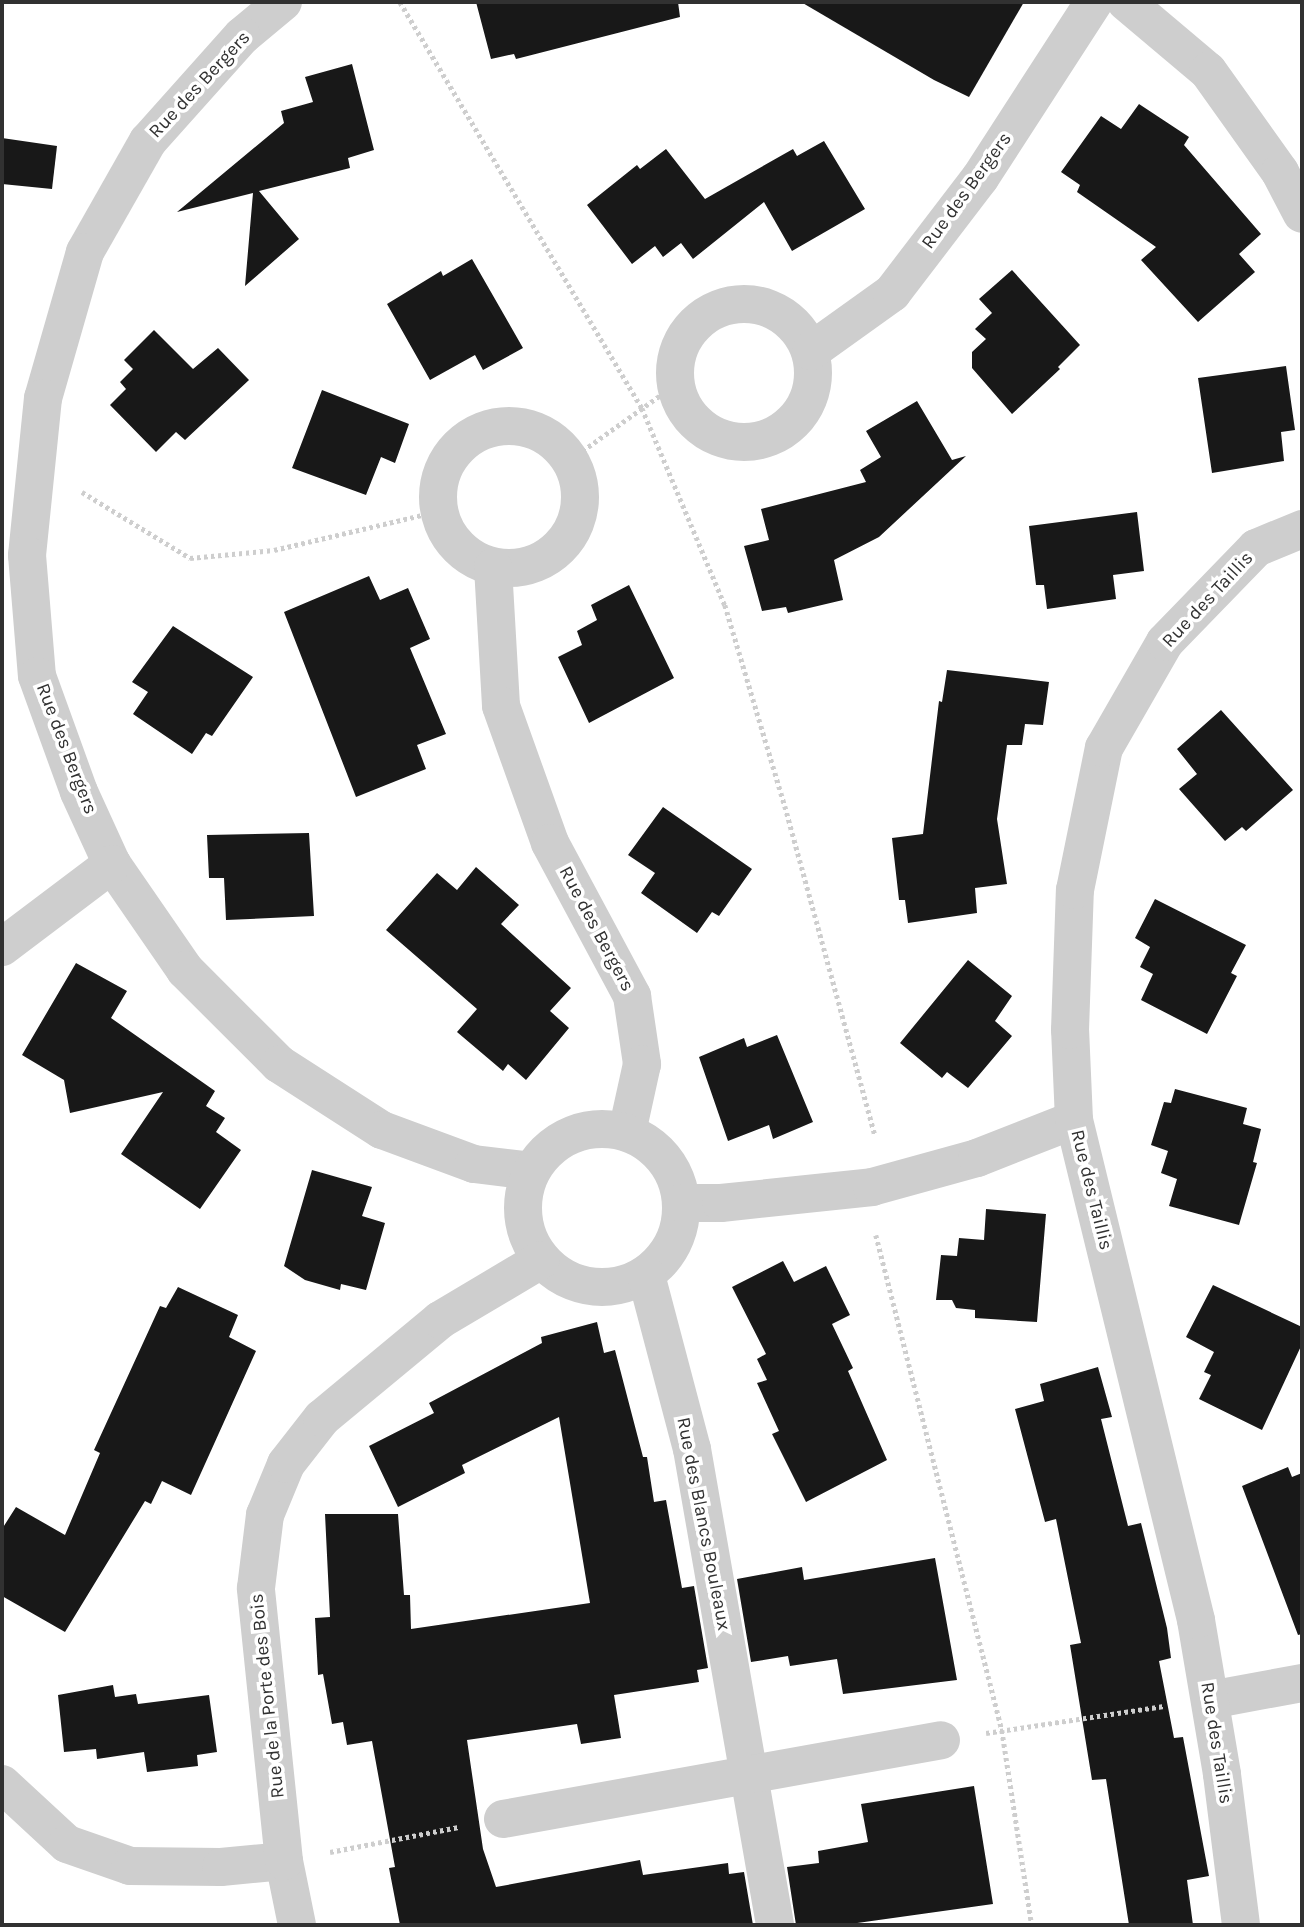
<!DOCTYPE html>
<style>
body{margin:0}
#map{position:relative;width:1304px;height:1927px;overflow:hidden;background:#fff;font-family:Karla,sans-serif}
div>[style]{position:absolute}
[style*='--x']{left:calc(var(--x)*1px);top:calc(var(--y)*1px);width:calc(var(--w)*1px);rotate:calc(var(--a)*1deg)}
.building>*{inset:0;background:#181818}
.path>*{height:4.5px;margin-top:-2.25px;transform-origin:0;background:repeating-linear-gradient(90deg,#cecece 0 3.5px,transparent 0 7px)}
.street>*{height:38px;margin:-19px;padding:0 19px;transform-origin:19px;border-radius:19px;background:#cecece}
.street>.ring{margin:-19px;padding:0;box-sizing:content-box;background:none;border:38px solid #cecece;border-radius:50%}
span{translate:-50% -50%;white-space:nowrap;text-align:center;line-height:1.15;-webkit-text-stroke:7px #fff;paint-order:stroke}
.street-label{font-size:19px;color:#313131}
.frame{position:absolute;inset:0;border:4px solid #313131;pointer-events:none}
</style>
<div id="map">
<div class="building">
<div style="clip-path:polygon(476px 2px,678px 2px,680px 17px,516px 59px,514px 54px,491px 59px)"></div>
<div style="clip-path:polygon(801px 2px,1024px 2px,969px 97px,934px 80px)"></div>
<div style="clip-path:polygon(352px 64px,374px 150px,348px 158px,350px 168px,259px 191px,299px 239px,245px 286px,253px 193px,177px 212px,284px 123px,281px 111px,313px 102px,305px 77px)"></div>
<div style="clip-path:polygon(1139px 104px,1189px 137px,1184px 145px,1261px 234px,1239px 254px,1255px 272px,1198px 322px,1141px 260px,1156px 247px,1077px 192px,1080px 185px,1061px 172px,1101px 116px,1121px 129px)"></div>
<div style="clip-path:polygon(2px 138px,57px 146px,52px 189px,2px 184px)"></div>
<div style="clip-path:polygon(824px 141px,865px 209px,792px 251px,764px 202px,693px 259px,681px 243px,663px 257px,655px 246px,632px 264px,587px 205px,637px 165px,640px 169px,666px 149px,705px 199px,793px 149px,797px 156px)"></div>
<div style="clip-path:polygon(472px 259px,523px 348px,483px 370px,475px 355px,430px 380px,387px 304px,441px 271px,443px 276px)"></div>
<div style="clip-path:polygon(1012px 270px,1080px 345px,1058px 367px,1060px 369px,1012px 414px,972px 368px,972px 352px,986px 339px,975px 329px,992px 313px,979px 299px)"></div>
<div style="clip-path:polygon(154px 330px,193px 369px,218px 348px,249px 380px,185px 440px,176px 432px,156px 452px,110px 405px,126px 389px,120px 382px,133px 369px,124px 360px)"></div>
<div style="clip-path:polygon(1286px 366px,1295px 430px,1281px 432px,1284px 461px,1212px 473px,1198px 378px)"></div>
<div style="clip-path:polygon(322px 390px,409px 424px,395px 463px,381px 457px,366px 495px,292px 468px)"></div>
<div style="clip-path:polygon(917px 401px,952px 460px,966px 456px,879px 537px,834px 560px,843px 600px,788px 613px,786px 607px,762px 611px,744px 546px,769px 540px,761px 509px,866px 482px,860px 470px,881px 457px,866px 431px)"></div>
<div style="clip-path:polygon(1137px 512px,1144px 571px,1113px 575px,1116px 599px,1047px 609px,1044px 585px,1036px 585px,1029px 526px)"></div>
<div style="clip-path:polygon(369px 576px,380px 600px,408px 588px,430px 639px,410px 648px,446px 734px,417px 745px,426px 769px,356px 797px,284px 612px)"></div>
<div style="clip-path:polygon(629px 585px,674px 678px,589px 723px,558px 657px,582px 645px,577px 631px,597px 620px,591px 605px)"></div>
<div style="clip-path:polygon(173px 626px,253px 677px,212px 736px,206px 733px,192px 754px,133px 714px,148px 692px,132px 682px)"></div>
<div style="clip-path:polygon(947px 670px,1049px 682px,1043px 725px,1025px 724px,1022px 745px,1007px 745px,997px 819px,1007px 884px,975px 888px,977px 913px,908px 923px,905px 900px,899px 900px,892px 838px,923px 834px,939px 701px,942px 702px)"></div>
<div style="clip-path:polygon(1221px 710px,1293px 790px,1246px 831px,1242px 827px,1225px 841px,1179px 789px,1197px 774px,1177px 749px)"></div>
<div style="clip-path:polygon(663px 807px,752px 869px,719px 916px,712px 912px,697px 933px,641px 893px,655px 873px,628px 855px)"></div>
<div style="clip-path:polygon(309px 833px,314px 916px,226px 920px,224px 878px,209px 878px,207px 835px)"></div>
<div style="clip-path:polygon(476px 867px,519px 905px,501px 924px,571px 988px,550px 1011px,569px 1028px,526px 1080px,508px 1064px,503px 1071px,457px 1032px,477px 1009px,386px 930px,437px 873px,457px 890px)"></div>
<div style="clip-path:polygon(1155px 899px,1246px 945px,1231px 973px,1237px 976px,1207px 1034px,1141px 1000px,1153px 974px,1140px 967px,1150px 947px,1135px 938px)"></div>
<div style="clip-path:polygon(968px 960px,1012px 996px,995px 1021px,1012px 1036px,968px 1088px,947px 1072px,942px 1078px,900px 1043px)"></div>
<div style="clip-path:polygon(76px 963px,127px 991px,111px 1018px,215px 1091px,206px 1106px,225px 1118px,216px 1132px,241px 1150px,200px 1209px,121px 1154px,163px 1092px,70px 1113px,64px 1080px,22px 1055px)"></div>
<div style="clip-path:polygon(777px 1035px,813px 1122px,773px 1139px,769px 1125px,728px 1141px,699px 1057px,744px 1038px,747px 1047px)"></div>
<div style="clip-path:polygon(1175px 1089px,1247px 1108px,1243px 1124px,1261px 1129px,1253px 1162px,1257px 1163px,1239px 1225px,1169px 1206px,1177px 1179px,1161px 1173px,1168px 1151px,1151px 1145px,1164px 1102px,1171px 1103px)"></div>
<div style="clip-path:polygon(312px 1170px,372px 1187px,362px 1216px,385px 1223px,366px 1290px,341px 1284px,340px 1290px,305px 1280px,284px 1266px)"></div>
<div style="clip-path:polygon(986px 1209px,1046px 1214px,1037px 1322px,975px 1318px,975px 1310px,956px 1308px,952px 1300px,936px 1300px,941px 1255px,957px 1256px,959px 1238px,984px 1240px)"></div>
<div style="clip-path:polygon(783px 1261px,794px 1282px,826px 1266px,850px 1315px,832px 1324px,853px 1368px,848px 1371px,887px 1460px,806px 1502px,772px 1434px,779px 1431px,757px 1383px,767px 1380px,757px 1359px,766px 1354px,732px 1287px)"></div>
<div style="clip-path:polygon(1213px 1285px,1302px 1327px,1302px 1344px,1262px 1430px,1199px 1399px,1211px 1375px,1204px 1372px,1214px 1352px,1186px 1337px)"></div>
<div style="clip-path:polygon(178px 1287px,238px 1315px,229px 1337px,256px 1351px,191px 1495px,162px 1481px,151px 1504px,145px 1501px,65px 1632px,2px 1596px,2px 1529px,16px 1507px,65px 1535px,100px 1453px,94px 1450px,160px 1306px,166px 1308px)"></div>
<div style="clip-path:polygon(597px 1322px,604px 1353px,615px 1350px,643px 1457px,647px 1457px,654px 1502px,666px 1500px,682px 1588px,694px 1586px,708px 1668px,697px 1670px,699px 1682px,614px 1695px,621px 1738px,581px 1744px,577px 1724px,467px 1740px,483px 1849px,496px 1887px,640px 1860px,643px 1875px,728px 1863px,729px 1874px,744px 1872px,753px 1925px,400px 1925px,389px 1868px,395px 1867px,372px 1741px,347px 1745px,343px 1722px,332px 1724px,323px 1674px,318px 1675px,315px 1618px,330px 1617px,325px 1514px,398px 1514px,404px 1595px,410px 1595px,411px 1629px,590px 1603px,559px 1417px,462px 1465px,465px 1473px,398px 1507px,369px 1446px,434px 1413px,429px 1403px,542px 1343px,541px 1337px)"></div>
<div style="clip-path:polygon(1098px 1367px,1112px 1417px,1101px 1419px,1128px 1526px,1141px 1523px,1167px 1628px,1171px 1658px,1159px 1661px,1174px 1738px,1183px 1737px,1209px 1876px,1187px 1880px,1193px 1925px,1129px 1925px,1106px 1779px,1092px 1780px,1070px 1645px,1081px 1643px,1056px 1519px,1045px 1522px,1015px 1409px,1044px 1401px,1040px 1384px)"></div>
<div style="clip-path:polygon(1288px 1467px,1292px 1477px,1302px 1473px,1302px 1634px,1298px 1635px,1242px 1486px)"></div>
<div style="clip-path:polygon(935px 1558px,957px 1680px,843px 1694px,837px 1659px,790px 1666px,788px 1656px,751px 1662px,737px 1579px,802px 1567px,804px 1580px)"></div>
<div style="clip-path:polygon(113px 1685px,115px 1697px,136px 1694px,138px 1704px,209px 1695px,217px 1752px,197px 1755px,198px 1766px,147px 1772px,144px 1752px,97px 1759px,96px 1749px,64px 1752px,58px 1695px)"></div>
<div style="clip-path:polygon(974px 1786px,993px 1904px,843px 1925px,796px 1925px,787px 1867px,819px 1863px,818px 1851px,868px 1842px,861px 1804px)"></div>
</div>
<div class="path">
<div style="--x:400;--y:2;--w:473;--a:59.2"></div>
<div style="--x:642;--y:408;--w:214;--a:67.2"></div>
<div style="--x:725;--y:605;--w:210;--a:73.4"></div>
<div style="--x:785;--y:806;--w:341;--a:74.7"></div>
<div style="--x:571;--y:459;--w:129;--a:-35.5"></div>
<div style="--x:82;--y:492;--w:127;--a:31.4"></div>
<div style="--x:190;--y:558;--w:84;--a:-5.4"></div>
<div style="--x:274;--y:550;--w:170;--a:-13.3"></div>
<div style="--x:876;--y:1235;--w:511;--a:75.72"></div>
<div style="--x:1002;--y:1730;--w:197;--a:81.3"></div>
<div style="--x:986;--y:1733;--w:180;--a:-8.6"></div>
<div style="--x:330;--y:1852;--w:131;--a:-11"></div>
</div>
<div class="street">
<div style="--x:283;--y:2;--w:53;--a:140.3"></div>
<div style="--x:242;--y:36;--w:141;--a:131.8"></div>
<div style="--x:148;--y:141;--w:128;--a:119.6"></div>
<div style="--x:85;--y:252;--w:152;--a:106"></div>
<div style="--x:43;--y:398;--w:158;--a:95.8"></div>
<div style="--x:27;--y:555;--w:121;--a:85.3"></div>
<div style="--x:37;--y:676;--w:123;--a:70.1"></div>
<div style="--x:79;--y:792;--w:79;--a:65.4"></div>
<div style="--x:112;--y:864;--w:129;--a:55.4"></div>
<div style="--x:185;--y:970;--w:133;--a:45"></div>
<div style="--x:279;--y:1064;--w:122;--a:32.7"></div>
<div style="--x:382;--y:1130;--w:98;--a:20.3"></div>
<div style="--x:474;--y:1164;--w:58;--a:6.9"></div>
<div style="--x:1126;--y:2;--w:107;--a:40.1"></div>
<div style="--x:1208;--y:71;--w:124;--a:54.5"></div>
<div style="--x:1280;--y:172;--w:47;--a:62.4"></div>
<div class="ring" style="left:675px;top:304px;width:100px;height:100px"></div>
<div style="--x:811;--y:351;--w:100;--a:-35.6"></div>
<div style="--x:892;--y:293;--w:145;--a:-52.6"></div>
<div style="--x:980;--y:178;--w:210;--a:-57.1"></div>
<div class="ring" style="left:438px;top:426px;width:104px;height:104px"></div>
<div style="--x:493;--y:567;--w:139;--a:86.7"></div>
<div style="--x:501;--y:706;--w:145;--a:70.3"></div>
<div style="--x:550;--y:843;--w:174;--a:61.8"></div>
<div style="--x:632;--y:996;--w:69;--a:81.6"></div>
<div style="--x:642;--y:1064;--w:70;--a:102.4"></div>
<div style="--x:2;--y:947;--w:138;--a:-37"></div>
<div class="ring" style="left:523px;top:1129px;width:120px;height:120px"></div>
<div style="--x:682;--y:1203;--w:39;--a:0"></div>
<div style="--x:721;--y:1203;--w:152;--a:-6"></div>
<div style="--x:872;--y:1187;--w:109;--a:-15.4"></div>
<div style="--x:977;--y:1158;--w:104;--a:-21.4"></div>
<div style="--x:646;--y:1275;--w:180;--a:75.2"></div>
<div style="--x:692;--y:1449;--w:483;--a:80.1"></div>
<div style="--x:1210;--y:1700;--w:94;--a:-10.5"></div>
<div style="--x:2;--y:1784;--w:88;--a:42.7"></div>
<div style="--x:67;--y:1844;--w:67;--a:19.2"></div>
<div style="--x:130;--y:1866;--w:91;--a:0.6"></div>
<div style="--x:221;--y:1867;--w:63;--a:-5.4"></div>
<div style="--x:503;--y:1819;--w:445;--a:-10.2"></div>
<div style="--x:297;--y:1925;--w:65;--a:-101.5"></div>
<div style="--x:284;--y:1861;--w:274;--a:-95.9"></div>
<div style="--x:256;--y:1588;--w:74;--a:-83"></div>
<div style="--x:265;--y:1515;--w:55;--a:-67.6"></div>
<div style="--x:286;--y:1464;--w:58;--a:-52"></div>
<div style="--x:322;--y:1418;--w:153;--a:-39.7"></div>
<div style="--x:440;--y:1320;--w:117;--a:-30.7"></div>
<div style="--x:1241;--y:1925;--w:152;--a:-97.2"></div>
<div style="--x:1222;--y:1774;--w:156;--a:-99.6"></div>
<div style="--x:1196;--y:1620;--w:515;--a:-103.71"></div>
<div style="--x:1074;--y:1120;--w:90;--a:-92.5"></div>
<div style="--x:1070;--y:1030;--w:140;--a:-88"></div>
<div style="--x:1075;--y:890;--w:145;--a:-78.5"></div>
<div style="--x:1104;--y:748;--w:122;--a:-60.1"></div>
<div style="--x:1165;--y:642;--w:131;--a:-45.9"></div>
<div style="--x:1256;--y:548;--w:50;--a:-22.4"></div>
</div>
<div class="street-label">
<span style="left:200px;top:85px;rotate:-47deg">Rue des Bergers</span>
<span style="left:967px;top:191px;rotate:-54deg">Rue des Bergers</span>
<span style="left:1208px;top:600px;rotate:-47deg">Rue des Taillis</span>
<span style="left:66px;top:749px;rotate:69deg">Rue des Bergers</span>
<span style="left:596px;top:929px;rotate:62deg">Rue des Bergers</span>
<span style="left:1091px;top:1190px;rotate:76deg">Rue des Taillis</span>
<span style="left:703px;top:1524px;rotate:79deg">Rue des Blancs Bouleaux</span>
<span style="left:268px;top:1696px;rotate:-96deg">Rue de la Porte des Bois</span>
<span style="left:1216px;top:1743px;rotate:81deg">Rue des Taillis</span>
</div>
<div class="frame"></div>
</div>
